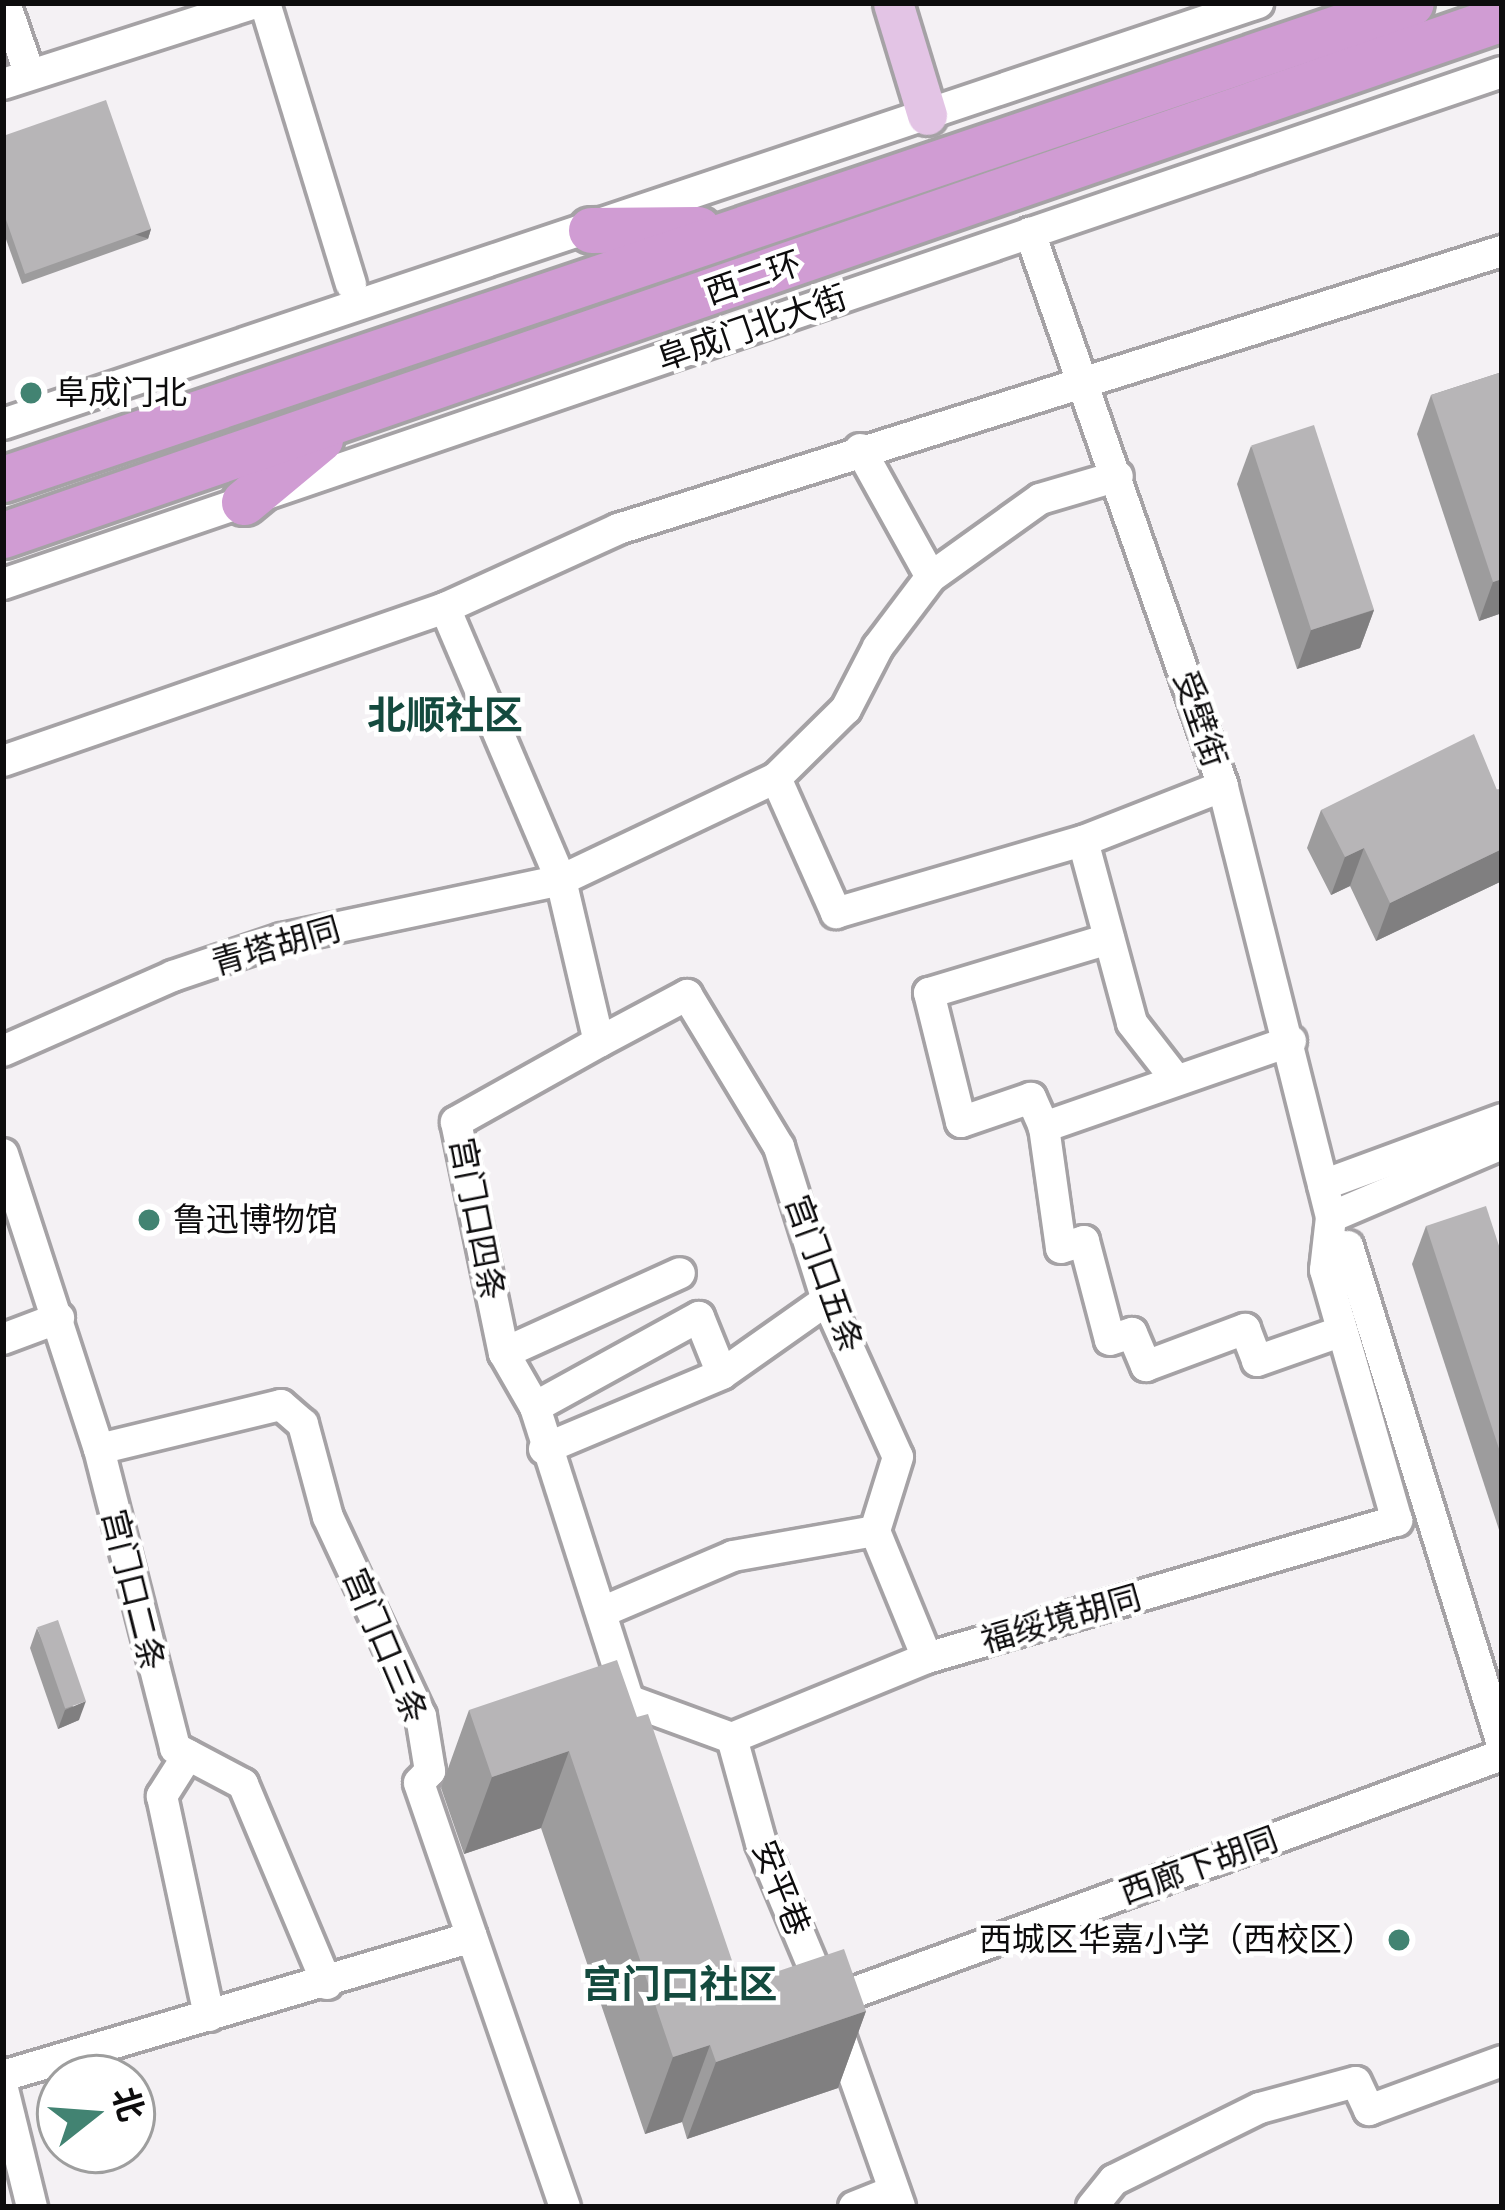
<!DOCTYPE html>
<meta charset="utf-8">
<style>
body{margin:0}
#map{position:relative;width:1505px;height:2210px;overflow:hidden;background:#f4f1f4;font-family:Jost,"Noto Sans SC",sans-serif}
div>[style]{position:absolute}
[style*='--x']{left:calc(var(--x)*1px);top:calc(var(--y)*1px);width:calc(var(--w)*1px);rotate:calc(var(--a)*1deg)}
.roads{filter:drop-shadow(3px 0 #a5a2a5) drop-shadow(-3px 0 #a5a2a5) drop-shadow(0 3px #a5a2a5) drop-shadow(0 -3px #a5a2a5)}
.minor>*{height:30px;margin:-15px;padding:0 15px;transform-origin:15px;border-radius:15px;background:#fff}
.major>*{height:39px;margin:-19.5px;padding:0 19.5px;transform-origin:19.5px;border-radius:19.5px;background:#e3c4e5}
.highway>*{height:45px;margin:-22.5px;padding:0 22.5px;transform-origin:22.5px;border-radius:22.5px;background:#d09cd3}
.wall>*{inset:0;background:#9d9c9d}
.shaded-wall>*{inset:0;background:#807f80;transform-origin:0 0}
.building>*{inset:0;background:#b7b5b7;transform-origin:0 0}
.dots>*{width:33px;height:33px;translate:-50% -50%;box-sizing:border-box;border:6px solid #fff;border-radius:50%}
span{translate:-50% -50%;white-space:nowrap;text-align:center;line-height:1.15;-webkit-text-stroke:9px #fff;paint-order:stroke}
.street-label{font-size:33px;color:#0d0c0d}
.poi-label{font-size:33px;color:#0d0c0d}
.left{translate:0 -50%;text-align:left}
.right{translate:-100% -50%;text-align:right}
.quarter-label{font-size:39px;color:#144a3e;font-weight:700}
.frame{position:absolute;inset:0;border:6px solid #0d0c0d;pointer-events:none}
.north{position:absolute;left:36px;top:2054px;width:120px;height:120px;box-sizing:border-box;background:#fff;border:3px solid #9e9e9e;border-radius:50%;rotate:73deg;font-size:33px;font-weight:700;line-height:48px;text-align:center;color:#0d0c0d}
.north::after{content:'';display:block;margin:auto;width:42px;height:54px;background:#428372;clip-path:polygon(50% 0,100% 100%,50% 72%,0 100%)}
</style>
<div id="map">
<div class="roads">
<div class="minor">
<div style="--x:5;--y:3;--w:76;--a:70.9"></div>
<div style="--x:265;--y:3;--w:294;--a:73"></div>
<div style="--x:3;--y:84;--w:265;--a:-17.8"></div>
<div style="--x:3;--y:424;--w:1324;--a:-18.54"></div>
<div style="--x:860;--y:449;--w:146;--a:61"></div>
<div style="--x:931;--y:577;--w:134;--a:-35.6"></div>
<div style="--x:1040;--y:499;--w:81;--a:-16.4"></div>
<div style="--x:3;--y:584;--w:1584;--a:-18.86"></div>
<div style="--x:445;--y:608;--w:296;--a:66.9"></div>
<div style="--x:561;--y:880;--w:166;--a:76.8"></div>
<div style="--x:599;--y:1042;--w:164;--a:150.8"></div>
<div style="--x:456;--y:1122;--w:236;--a:78.3"></div>
<div style="--x:504;--y:1353;--w:62;--a:60.1"></div>
<div style="--x:535;--y:1407;--w:306;--a:72.3"></div>
<div style="--x:3;--y:761;--w:468;--a:-19.1"></div>
<div style="--x:445;--y:608;--w:190;--a:-24.5"></div>
<div style="--x:618;--y:529;--w:927;--a:-17.46"></div>
<div style="--x:776;--y:778;--w:148;--a:66"></div>
<div style="--x:836;--y:913;--w:257;--a:-16.3"></div>
<div style="--x:1083;--y:841;--w:188;--a:74.9"></div>
<div style="--x:1132;--y:1023;--w:68;--a:52.1"></div>
<div style="--x:1083;--y:841;--w:150;--a:-21.4"></div>
<div style="--x:1291;--y:1041;--w:262;--a:160.8"></div>
<div style="--x:1044;--y:1127;--w:122;--a:82"></div>
<div style="--x:1061;--y:1248;--w:24;--a:-17"></div>
<div style="--x:1084;--y:1241;--w:102;--a:75.3"></div>
<div style="--x:1110;--y:1340;--w:23;--a:-18"></div>
<div style="--x:1132;--y:1333;--w:36;--a:67"></div>
<div style="--x:1146;--y:1366;--w:106;--a:-20.5"></div>
<div style="--x:1245;--y:1329;--w:34;--a:69"></div>
<div style="--x:1257;--y:1361;--w:88;--a:-19.3"></div>
<div style="--x:599;--y:1042;--w:100;--a:-28.1"></div>
<div style="--x:687;--y:995;--w:178;--a:58.8"></div>
<div style="--x:779;--y:1147;--w:160;--a:72.6"></div>
<div style="--x:827;--y:1300;--w:172;--a:65.7"></div>
<div style="--x:898;--y:1457;--w:77;--a:107.3"></div>
<div style="--x:875;--y:1531;--w:137;--a:67.7"></div>
<div style="--x:3;--y:1051;--w:186;--a:-23.8"></div>
<div style="--x:173;--y:976;--w:115;--a:-18.7"></div>
<div style="--x:282;--y:939;--w:285;--a:-11.9"></div>
<div style="--x:561;--y:880;--w:238;--a:-25.4"></div>
<div style="--x:776;--y:778;--w:98;--a:-44.6"></div>
<div style="--x:846;--y:709;--w:70;--a:-62.7"></div>
<div style="--x:878;--y:647;--w:88;--a:-52.9"></div>
<div style="--x:1044;--y:1127;--w:32;--a:-114"></div>
<div style="--x:1031;--y:1098;--w:74;--a:161.1"></div>
<div style="--x:961;--y:1122;--w:133;--a:-103.9"></div>
<div style="--x:929;--y:993;--w:188;--a:-16.7"></div>
<div style="--x:3;--y:1154;--w:310;--a:72"></div>
<div style="--x:99;--y:1449;--w:309;--a:75.7"></div>
<div style="--x:175;--y:1748;--w:77;--a:27.9"></div>
<div style="--x:243;--y:1784;--w:217;--a:67.2"></div>
<div style="--x:1323;--y:1185;--w:191;--a:-20.2"></div>
<div style="--x:1331;--y:1217;--w:186;--a:-23.1"></div>
<div style="--x:1348;--y:1246;--w:521;--a:72.82"></div>
<div style="--x:3;--y:1339;--w:60;--a:-20.6"></div>
<div style="--x:504;--y:1353;--w:193;--a:-24.4"></div>
<div style="--x:535;--y:1407;--w:187;--a:-28.8"></div>
<div style="--x:699;--y:1317;--w:61;--a:68"></div>
<div style="--x:99;--y:1449;--w:187;--a:-13.6"></div>
<div style="--x:281;--y:1405;--w:29;--a:41"></div>
<div style="--x:303;--y:1424;--w:96;--a:75"></div>
<div style="--x:328;--y:1517;--w:220;--a:65"></div>
<div style="--x:421;--y:1716;--w:56;--a:80.7"></div>
<div style="--x:430;--y:1771;--w:16;--a:133"></div>
<div style="--x:419;--y:1783;--w:448;--a:71"></div>
<div style="--x:544;--y:1449;--w:193;--a:-22.8"></div>
<div style="--x:722;--y:1374;--w:128;--a:-35.2"></div>
<div style="--x:602;--y:1612;--w:142;--a:-23.1"></div>
<div style="--x:733;--y:1556;--w:144;--a:-10"></div>
<div style="--x:628;--y:1700;--w:111;--a:20.1"></div>
<div style="--x:732;--y:1738;--w:109;--a:74.6"></div>
<div style="--x:761;--y:1843;--w:173;--a:67.2"></div>
<div style="--x:828;--y:2002;--w:217;--a:70.6"></div>
<div style="--x:732;--y:1738;--w:211;--a:-22.3"></div>
<div style="--x:927;--y:1658;--w:490;--a:-16.3"></div>
<div style="--x:1397;--y:1521;--w:261;--a:-106"></div>
<div style="--x:1325;--y:1270;--w:53;--a:-83.5"></div>
<div style="--x:1331;--y:1217;--w:444;--a:-104.1"></div>
<div style="--x:1223;--y:786;--w:586;--a:-109.24"></div>
<div style="--x:188;--y:1755;--w:49;--a:122.4"></div>
<div style="--x:162;--y:1796;--w:225;--a:77.9"></div>
<div style="--x:828;--y:2002;--w:718;--a:-20.13"></div>
<div style="--x:3;--y:2076;--w:489;--a:-16.5"></div>
<div style="--x:3;--y:2089;--w:122;--a:76.2"></div>
<div style="--x:854;--y:2207;--w:43;--a:-21.8"></div>
<div style="--x:1092;--y:2207;--w:35;--a:-51"></div>
<div style="--x:1114;--y:2180;--w:163;--a:-26.3"></div>
<div style="--x:1260;--y:2108;--w:99;--a:-15.2"></div>
<div style="--x:1356;--y:2082;--w:31;--a:65"></div>
<div style="--x:1369;--y:2110;--w:142;--a:-20.2"></div>
</div>
<div class="major">
<div style="--x:893;--y:3;--w:117;--a:73.1"></div>
</div>
<div class="highway">
<div style="--x:591;--y:230;--w:107;--a:-0.5"></div>
<div style="--x:3;--y:479;--w:1486;--a:-18.68"></div>
<div style="--x:244;--y:502;--w:99;--a:-39.7"></div>
<div style="--x:3;--y:535;--w:1586;--a:-19.03"></div>
</div>
</div>
<div class="wall">
<div style="clip-path:polygon(3px 136px,151px 229px,148px 239px,22px 284px,3px 231px)"></div>
<div style="clip-path:polygon(1502px 372px,1502px 613px,1479px 621px,1417px 434px,1431px 395px)"></div>
<div style="clip-path:polygon(1251px 446px,1374px 610px,1360px 648px,1297px 669px,1237px 484px)"></div>
<div style="clip-path:polygon(1502px 789px,1502px 881px,1376px 941px,1350px 886px,1331px 895px,1307px 848px,1321px 810px)"></div>
<div style="clip-path:polygon(1426px 1226px,1502px 1255px,1502px 1539px,1412px 1264px)"></div>
<div style="clip-path:polygon(37px 1628px,79px 1720px,58px 1729px,30px 1648px)"></div>
<div style="clip-path:polygon(469px 1710px,637px 1717px,740px 1984px,866px 2011px,838px 2088px,687px 2139px,682px 2122px,645px 2134px,541px 1828px,464px 1854px,441px 1788px)"></div>
</div>
<div class="shaded-wall">
<div style="left:151px;top:229px;width:10px;height:134px;rotate:107deg"></div>
<div style="clip-path:polygon(1502px 579px,1502px 613px,1479px 621px,1493px 582px)"></div>
<div style="clip-path:polygon(1374px 610px,1360px 648px,1297px 669px,1311px 630px)"></div>
<div style="clip-path:polygon(1364px 848px,1350px 886px,1331px 895px,1345px 857px)"></div>
<div style="clip-path:polygon(1502px 849px,1502px 881px,1376px 941px,1390px 903px)"></div>
<div style="clip-path:polygon(86px 1701px,79px 1720px,58px 1729px,65px 1710px)"></div>
<div style="clip-path:polygon(569px 1751px,541px 1828px,464px 1854px,492px 1777px)"></div>
<div style="clip-path:polygon(866px 2011px,838px 2088px,687px 2139px,716px 2062px)"></div>
<div style="clip-path:polygon(710px 2045px,682px 2122px,645px 2134px,673px 2057px)"></div>
</div>
<div class="building">
<div style="clip-path:polygon(106px 100px,151px 229px,25px 274px,3px 211px,3px 136px)"></div>
<div style="clip-path:polygon(1502px 372px,1502px 579px,1493px 582px,1431px 395px)"></div>
<div style="left:1314px;top:425px;width:194px;height:66px;rotate:72deg"></div>
<div style="clip-path:polygon(1474px 734px,1497px 790px,1502px 789px,1502px 849px,1390px 903px,1364px 848px,1345px 857px,1321px 810px)"></div>
<div style="clip-path:polygon(1486px 1206px,1502px 1255px,1502px 1458px,1426px 1226px)"></div>
<div style="left:58px;top:1620px;width:86px;height:22px;rotate:71deg"></div>
<div style="clip-path:polygon(617px 1660px,637px 1717px,648px 1714px,740px 1984px,844px 1949px,866px 2011px,716px 2062px,710px 2045px,673px 2057px,569px 1751px,492px 1777px,469px 1710px)"></div>
</div>
<div class="dots">
<div style="left:31px;top:393px;background:#428372"></div>
<div style="left:149px;top:1220px;background:#428372"></div>
<div style="left:1399px;top:1940px;background:#428372"></div>
</div>
<div class="street-label">
<span style="left:753px;top:278px;rotate:-19deg">西二环</span>
<span style="left:752px;top:328px;rotate:-19deg">阜成门北大街</span>
<span style="left:1200px;top:719px;rotate:71deg">受壁街</span>
<span style="left:276px;top:946px;rotate:-16deg">青塔胡同</span>
<span style="left:477px;top:1219px;rotate:79deg">宫门口四条</span>
<span style="left:824px;top:1274px;rotate:70deg">宫门口五条</span>
<span style="left:133px;top:1590px;rotate:76deg">宫门口二条</span>
<span style="left:1061px;top:1619px;rotate:-16deg">福绥境胡同</span>
<span style="left:385px;top:1646px;rotate:67deg">宫门口三条</span>
<span style="left:1199px;top:1866px;rotate:-20deg">西廊下胡同</span>
<span style="left:781px;top:1888px;rotate:68deg">安平巷</span>
</div>
<div class="poi-label">
<span class="left" style="left:55px;top:393px">阜成门北</span>
<span class="left" style="left:173px;top:1220px">鲁迅博物馆</span>
<span class="right" style="left:1375px;top:1940px">西城区华嘉小学（西校区）</span>
</div>
<div class="quarter-label">
<span style="left:445px;top:716px">北顺社区</span>
<span style="left:680px;top:1985px">宫门口社区</span>
</div>
<div class="frame"></div>
<div class="north">北</div>
</div>
